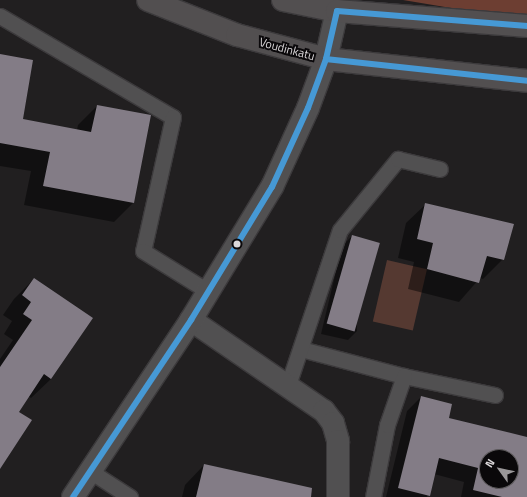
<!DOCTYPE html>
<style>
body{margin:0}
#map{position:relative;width:527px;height:497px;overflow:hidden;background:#211f20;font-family:"Titillium Web",sans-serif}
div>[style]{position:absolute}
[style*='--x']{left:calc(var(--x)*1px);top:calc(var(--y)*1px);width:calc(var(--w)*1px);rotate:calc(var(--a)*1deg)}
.green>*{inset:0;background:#553931;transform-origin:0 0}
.forest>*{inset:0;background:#6d3e32}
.shadow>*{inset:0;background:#0007}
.building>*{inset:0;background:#837c86;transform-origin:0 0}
.roads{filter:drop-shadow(1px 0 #3c3a3c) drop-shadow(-1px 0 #3c3a3c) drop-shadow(0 1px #3c3a3c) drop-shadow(0 -1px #3c3a3c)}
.service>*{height:15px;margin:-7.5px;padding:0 7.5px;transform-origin:7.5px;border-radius:7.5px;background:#515051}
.minor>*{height:22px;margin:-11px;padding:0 11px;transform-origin:11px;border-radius:11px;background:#515051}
.tertiary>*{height:22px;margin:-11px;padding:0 11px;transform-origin:11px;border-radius:11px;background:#515051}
.secondary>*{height:22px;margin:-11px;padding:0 11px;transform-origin:11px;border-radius:11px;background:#524f50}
.bus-1>*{height:6px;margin:-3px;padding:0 3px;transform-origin:3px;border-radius:3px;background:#4699d5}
.dots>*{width:11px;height:11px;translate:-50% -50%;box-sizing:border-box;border:2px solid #0a080a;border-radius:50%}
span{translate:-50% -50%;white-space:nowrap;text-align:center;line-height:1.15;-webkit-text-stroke:4px #0a080a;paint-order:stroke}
.street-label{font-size:12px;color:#dbd8da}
.north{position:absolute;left:479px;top:449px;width:40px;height:40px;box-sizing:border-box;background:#0a080a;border:1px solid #5e5b5d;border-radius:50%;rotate:303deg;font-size:11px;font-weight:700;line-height:16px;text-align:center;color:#dbd8da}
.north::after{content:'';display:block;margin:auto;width:14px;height:18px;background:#9a9799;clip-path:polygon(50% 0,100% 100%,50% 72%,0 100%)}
</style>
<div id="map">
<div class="green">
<div style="left:387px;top:260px;width:41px;height:63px;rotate:13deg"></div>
</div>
<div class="forest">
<div style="clip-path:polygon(403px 0,527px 0,527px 16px,505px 17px)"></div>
</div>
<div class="shadow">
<div style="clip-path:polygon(0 55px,22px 120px,77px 130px,78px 125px,97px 106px,133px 203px,114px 222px,24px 205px,31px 171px,0 166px)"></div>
<div style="clip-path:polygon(426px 204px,503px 259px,483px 279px,480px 278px,459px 302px,408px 289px,414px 262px,398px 258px,406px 223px)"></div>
<div style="clip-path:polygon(352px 236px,357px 331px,348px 340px,321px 334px,342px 246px)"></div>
<div style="clip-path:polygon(34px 279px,51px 379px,31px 398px,28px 396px,18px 412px,0 468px,0 359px,13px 340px,4px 334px,12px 321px,3px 315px,14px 299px)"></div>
<div style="clip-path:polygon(evenodd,421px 397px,447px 419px,527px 438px,527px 497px,461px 497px,464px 482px,434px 474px,427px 497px,386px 497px,407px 411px,421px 397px,487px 457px,511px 457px,511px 481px,487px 481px,487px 457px)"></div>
<div style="clip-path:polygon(204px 465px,297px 497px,182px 497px,185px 485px)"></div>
</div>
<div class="building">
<div style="clip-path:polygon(0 54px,33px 60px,23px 119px,91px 132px,97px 105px,151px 115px,134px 203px,43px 186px,50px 152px,0 143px)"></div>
<div style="clip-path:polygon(425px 203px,514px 224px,504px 260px,487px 256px,479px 283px,427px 269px,433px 243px,417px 239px)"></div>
<div style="left:352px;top:235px;width:29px;height:92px;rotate:16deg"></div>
<div style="clip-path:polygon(34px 278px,93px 318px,51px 379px,44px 374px,19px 412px,32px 420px,0 469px,0 367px,32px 320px,23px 314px,31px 302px,22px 295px)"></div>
<div style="clip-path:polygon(evenodd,421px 396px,452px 404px,449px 418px,527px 437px,527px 497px,502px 497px,473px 490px,478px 468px,439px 458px,430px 496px,398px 488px,421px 396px,487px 457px,511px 457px,511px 481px,487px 481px,487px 457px)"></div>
<div style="clip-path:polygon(204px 464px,312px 488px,311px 497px,196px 497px)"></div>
</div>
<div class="roads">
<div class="service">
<div style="--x:0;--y:16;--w:200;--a:30.3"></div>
<div style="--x:173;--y:117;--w:137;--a:102.6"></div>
<div style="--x:143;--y:251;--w:78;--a:31.8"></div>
<div style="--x:301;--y:349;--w:106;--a:14.7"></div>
<div style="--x:404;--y:376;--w:93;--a:11.8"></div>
<div style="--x:288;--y:385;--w:163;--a:-71.5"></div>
<div style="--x:340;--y:230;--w:92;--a:-50.8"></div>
<div style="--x:398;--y:159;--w:43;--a:13.4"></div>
<div style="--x:90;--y:471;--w:48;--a:33"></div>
<div style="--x:373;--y:497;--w:73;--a:-79"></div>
<div style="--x:387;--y:425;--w:52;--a:-70.9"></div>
</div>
<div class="minor">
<div style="--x:191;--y:320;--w:161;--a:34.4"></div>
<div style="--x:324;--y:411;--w:15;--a:53"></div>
<div style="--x:333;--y:423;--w:19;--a:74"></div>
<div style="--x:338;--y:441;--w:56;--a:90"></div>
</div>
<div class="tertiary">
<div style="--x:73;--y:497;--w:213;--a:-56.3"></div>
<div style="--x:191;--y:320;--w:156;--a:-58.7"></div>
<div style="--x:272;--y:187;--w:87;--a:-65.5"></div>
<div style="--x:308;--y:108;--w:52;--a:-69.8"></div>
<div style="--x:326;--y:59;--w:49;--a:-77.1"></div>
</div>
<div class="secondary">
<div style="--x:148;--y:0;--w:96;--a:21.5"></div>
<div style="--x:237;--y:35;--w:92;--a:15.1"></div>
<div style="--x:326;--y:59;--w:202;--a:6.2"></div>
<div style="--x:283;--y:0;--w:55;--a:11.5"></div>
<div style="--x:337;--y:11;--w:191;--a:4.5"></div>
</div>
</div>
<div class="bus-1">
<div style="--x:326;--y:59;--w:202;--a:6.2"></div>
<div style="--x:73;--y:497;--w:213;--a:-56.3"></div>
<div style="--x:191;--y:320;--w:156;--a:-58.7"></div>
<div style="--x:272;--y:187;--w:87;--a:-65.5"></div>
<div style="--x:308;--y:108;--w:52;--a:-69.8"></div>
<div style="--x:326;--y:59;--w:49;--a:-77.1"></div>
<div style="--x:337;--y:11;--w:191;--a:4.5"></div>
</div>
<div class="dots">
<div style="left:237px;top:244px;background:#dbd8da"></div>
</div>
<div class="street-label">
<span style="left:287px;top:49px;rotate:15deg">Voudinkatu</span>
</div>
<div class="north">N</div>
</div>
